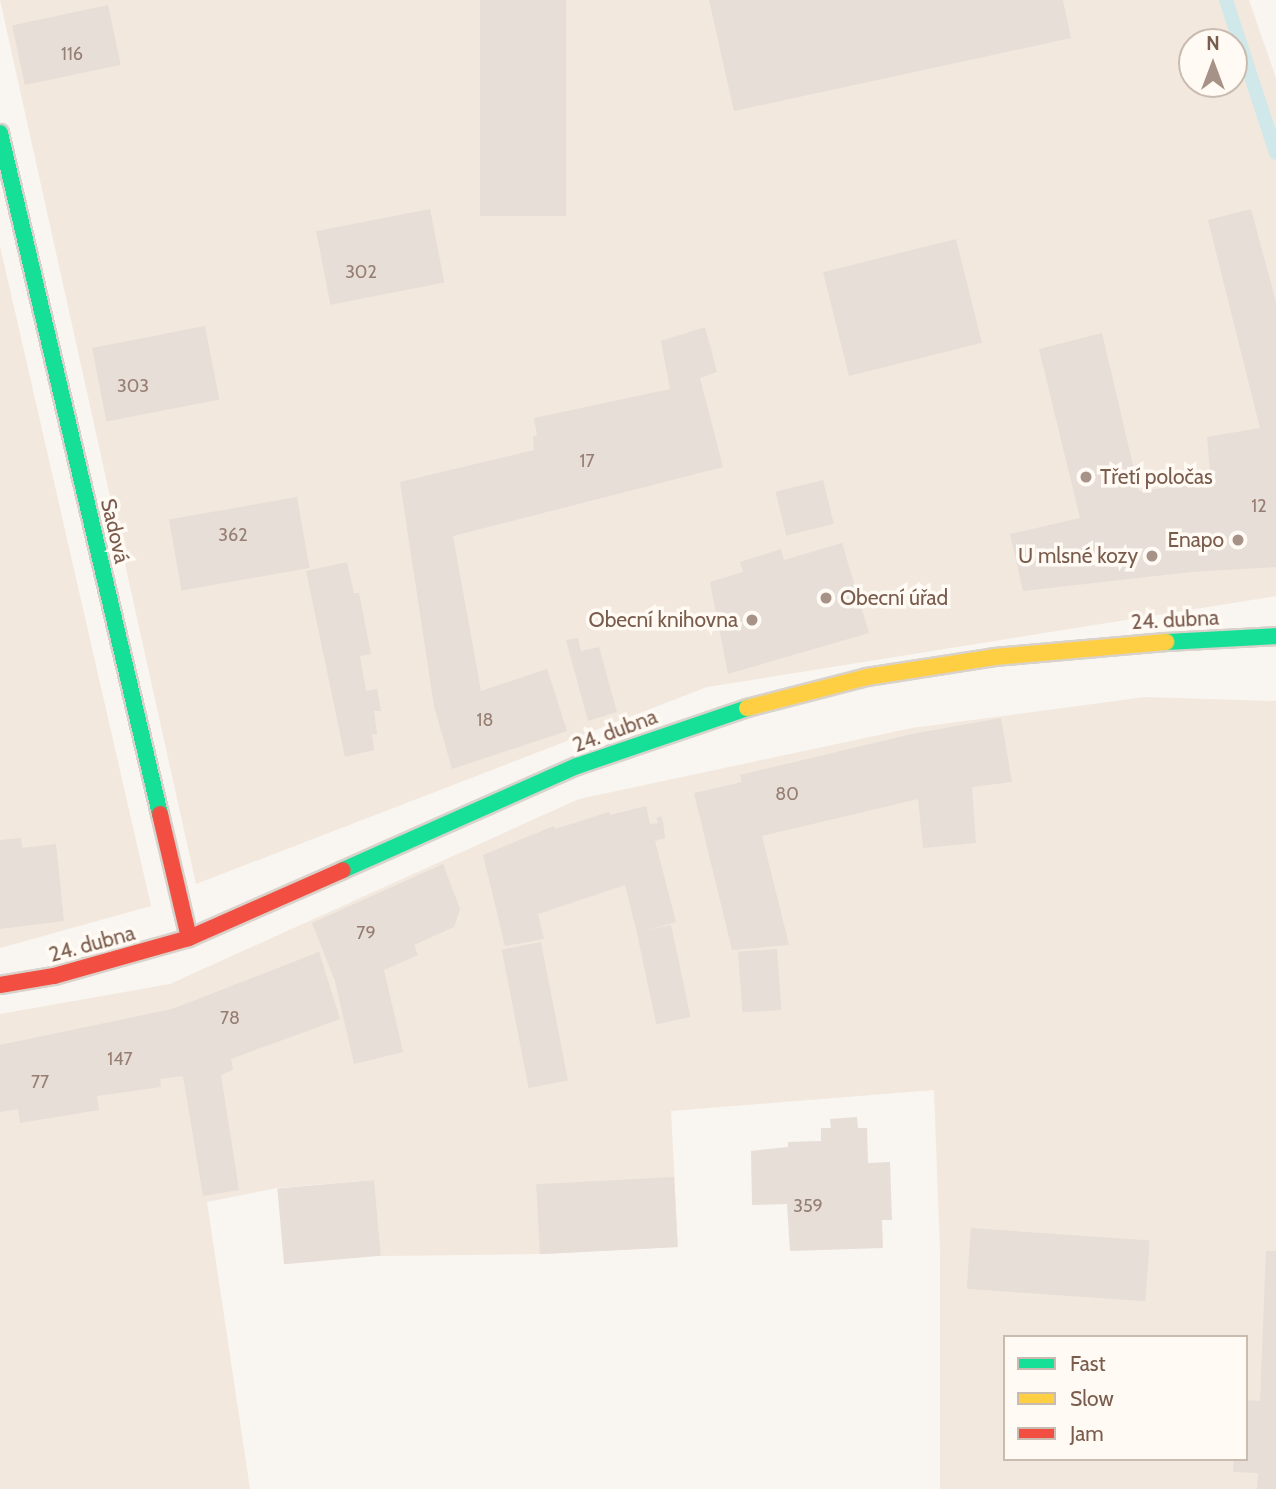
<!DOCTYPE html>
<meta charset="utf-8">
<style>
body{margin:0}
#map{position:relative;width:1276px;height:1489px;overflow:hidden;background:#f9f5f0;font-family:Cabin,sans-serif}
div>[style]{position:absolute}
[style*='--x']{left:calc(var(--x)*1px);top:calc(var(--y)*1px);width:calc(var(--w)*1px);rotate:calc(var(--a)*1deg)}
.residential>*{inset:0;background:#f2e8de}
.stream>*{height:14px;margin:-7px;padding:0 7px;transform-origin:7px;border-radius:7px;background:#d0e8ea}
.building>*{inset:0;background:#e6ded7;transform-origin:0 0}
.roads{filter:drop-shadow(2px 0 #d9d2cb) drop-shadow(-2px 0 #d9d2cb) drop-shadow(0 2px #d9d2cb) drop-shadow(0 -2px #d9d2cb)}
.fast>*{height:16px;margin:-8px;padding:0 8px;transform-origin:8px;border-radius:8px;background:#16e098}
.slow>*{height:16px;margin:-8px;padding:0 8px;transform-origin:8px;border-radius:8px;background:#ffcf43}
.jam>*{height:16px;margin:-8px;padding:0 8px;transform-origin:8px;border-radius:8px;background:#f24e42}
.dots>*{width:19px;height:19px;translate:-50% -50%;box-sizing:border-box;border:4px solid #fffaf3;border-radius:50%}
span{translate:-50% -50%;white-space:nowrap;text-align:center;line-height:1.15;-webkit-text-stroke:7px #fffaf3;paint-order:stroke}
.number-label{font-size:18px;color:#977e72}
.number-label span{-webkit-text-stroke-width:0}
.poi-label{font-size:21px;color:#7a5c4d}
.left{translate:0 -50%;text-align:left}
.right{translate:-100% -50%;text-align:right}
.street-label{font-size:21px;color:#7a5c4d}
.legend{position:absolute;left:1003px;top:1335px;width:245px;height:126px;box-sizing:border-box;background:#fffaf3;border:2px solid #cabbb1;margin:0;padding:9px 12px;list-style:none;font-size:21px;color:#7a5c4d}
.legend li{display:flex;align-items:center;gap:14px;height:35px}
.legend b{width:35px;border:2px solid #cabbb1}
.north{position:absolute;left:1178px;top:28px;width:70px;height:70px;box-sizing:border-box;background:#fffaf3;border:2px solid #cabbb1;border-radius:50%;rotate:0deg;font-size:19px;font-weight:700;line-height:28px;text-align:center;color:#7a5c4d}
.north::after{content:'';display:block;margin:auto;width:24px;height:32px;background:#a69286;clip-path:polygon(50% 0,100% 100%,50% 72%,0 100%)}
</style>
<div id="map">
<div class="residential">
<div style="clip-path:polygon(evenodd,0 0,1249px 0,1276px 78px,1276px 596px,707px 687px,196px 884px,0 0,1192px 42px,1234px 42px,1234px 84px,1192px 84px,1192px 42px)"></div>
<div style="clip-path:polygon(0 246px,151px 906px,0 948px)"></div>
<div style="clip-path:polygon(evenodd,1145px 697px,1276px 701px,1276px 1489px,940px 1489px,940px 1252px,934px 1090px,671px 1111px,678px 1247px,540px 1254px,380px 1256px,373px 1180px,277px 1188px,207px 1202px,250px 1489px,0 1489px,0 1014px,170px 984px,579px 799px,912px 728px,1145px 697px,1005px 1337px,1246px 1337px,1246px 1459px,1005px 1459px,1005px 1337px)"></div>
</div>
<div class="stream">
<div style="--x:1226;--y:0;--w:161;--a:71.9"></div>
</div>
<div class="building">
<div style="left:480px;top:0;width:86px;height:216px"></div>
<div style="clip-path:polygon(709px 0,1063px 0,1071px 38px,734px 111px)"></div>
<div style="left:108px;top:5px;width:61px;height:98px;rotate:78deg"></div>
<div style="left:430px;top:209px;width:75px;height:116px;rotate:79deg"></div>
<div style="clip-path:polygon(1251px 209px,1276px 302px,1276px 567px,1191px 572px,1023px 591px,1010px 534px,1080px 518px,1039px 349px,1102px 333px,1139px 491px,1211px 482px,1207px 437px,1260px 428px,1208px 220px)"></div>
<div style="left:956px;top:239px;width:107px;height:137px;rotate:76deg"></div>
<div style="left:205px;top:326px;width:75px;height:115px;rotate:79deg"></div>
<div style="clip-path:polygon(705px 327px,717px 372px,700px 378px,723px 467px,453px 536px,481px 691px,547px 669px,567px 731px,452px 769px,434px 706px,400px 482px,534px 450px,533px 436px,537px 436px,534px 418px,670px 389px,661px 341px)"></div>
<div style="left:823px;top:480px;width:45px;height:49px;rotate:76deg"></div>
<div style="left:297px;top:497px;width:72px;height:130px;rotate:80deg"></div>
<div style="clip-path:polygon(842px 543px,869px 633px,728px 674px,710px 582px,743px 572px,740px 562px,781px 549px,784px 560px)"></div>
<div style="clip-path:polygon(347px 562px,354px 593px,359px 593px,371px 654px,360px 656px,366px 691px,377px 689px,381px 711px,374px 711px,377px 734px,372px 734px,374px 750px,345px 757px,306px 571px)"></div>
<div style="clip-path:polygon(578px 638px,581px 651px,599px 647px,617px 712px,588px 721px,566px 640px)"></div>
<div style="clip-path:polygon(1001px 718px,1012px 782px,972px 787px,976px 843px,923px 848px,918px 799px,762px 836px,789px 945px,732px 950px,694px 793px,742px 782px,740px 775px,912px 734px)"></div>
<div style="clip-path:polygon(646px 806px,650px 824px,658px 823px,656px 818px,661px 816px,663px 821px,665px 838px,655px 841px,676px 922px,637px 933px,625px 885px,538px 914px,544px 939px,505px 946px,483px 855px,554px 826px,555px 829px,609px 812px,610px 815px)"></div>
<div style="clip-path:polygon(21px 838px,22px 848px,56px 844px,64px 921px,0 929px,0 840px)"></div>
<div style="clip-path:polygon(443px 864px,460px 909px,454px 927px,414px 945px,418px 955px,384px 970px,403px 1052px,354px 1064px,335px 981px,312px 923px)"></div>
<div style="left:671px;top:925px;width:94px;height:35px;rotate:78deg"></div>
<div style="left:541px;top:942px;width:141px;height:40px;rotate:79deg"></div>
<div style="left:777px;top:949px;width:61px;height:39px;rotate:86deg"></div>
<div style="clip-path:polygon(319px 952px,340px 1019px,231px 1059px,233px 1070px,221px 1075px,239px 1190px,203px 1196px,183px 1076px,160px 1079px,161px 1087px,97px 1096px,99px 1110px,20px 1123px,18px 1109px,0 1112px,0 1045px,172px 1009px)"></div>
<div style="clip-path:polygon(857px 1117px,858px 1128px,867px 1128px,868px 1163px,890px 1162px,892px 1220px,882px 1220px,883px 1248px,790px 1251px,787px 1204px,752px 1205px,751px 1151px,788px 1147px,788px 1142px,821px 1141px,821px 1128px,831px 1128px,830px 1119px)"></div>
<div style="left:674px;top:1177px;width:70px;height:138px;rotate:87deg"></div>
<div style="left:374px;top:1180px;width:76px;height:97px;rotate:85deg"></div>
<div style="left:971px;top:1228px;width:179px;height:61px;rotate:4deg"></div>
<div style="clip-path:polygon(1266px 1251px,1276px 1251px,1276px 1489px,1257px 1489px,1258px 1473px,1233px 1472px,1234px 1459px,1246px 1459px,1246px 1400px,1260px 1401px)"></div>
</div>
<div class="roads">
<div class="fast">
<div style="--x:0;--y:133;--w:700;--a:76.78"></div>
<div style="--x:1166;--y:642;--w:110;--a:-3.1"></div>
<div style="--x:343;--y:870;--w:256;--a:-24"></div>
<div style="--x:577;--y:766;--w:180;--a:-18.8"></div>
</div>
<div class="slow">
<div style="--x:747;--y:708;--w:124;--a:-14.5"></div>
<div style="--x:867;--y:677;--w:129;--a:-8.9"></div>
<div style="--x:994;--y:657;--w:173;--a:-5"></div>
</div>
<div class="jam">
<div style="--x:160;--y:814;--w:127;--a:76.8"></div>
<div style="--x:0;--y:985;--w:55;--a:-9.5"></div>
<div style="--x:54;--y:976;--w:140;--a:-15.7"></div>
<div style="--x:189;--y:938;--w:168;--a:-23.8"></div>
</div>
</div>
<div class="dots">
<div style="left:1086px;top:477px;background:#a69286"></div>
<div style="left:1238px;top:540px;background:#a69286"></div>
<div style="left:1152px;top:556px;background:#a69286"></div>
<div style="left:826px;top:598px;background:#a69286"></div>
<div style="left:752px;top:620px;background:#a69286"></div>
</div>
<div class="number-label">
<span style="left:72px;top:54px">116</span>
<span style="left:361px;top:272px">302</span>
<span style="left:133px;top:386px">303</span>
<span style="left:587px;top:461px">17</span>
<span style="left:1259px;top:506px">12</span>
<span style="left:233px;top:535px">362</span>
<span style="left:485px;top:720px">18</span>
<span style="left:787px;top:794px">80</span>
<span style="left:366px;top:933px">79</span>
<span style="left:230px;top:1018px">78</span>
<span style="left:120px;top:1059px">147</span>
<span style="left:40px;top:1082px">77</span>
<span style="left:808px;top:1206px">359</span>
</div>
<div class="poi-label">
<span class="left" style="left:1100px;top:477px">Třetí poločas</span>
<span class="right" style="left:1224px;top:540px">Enapo</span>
<span class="right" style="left:1138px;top:556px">U mlsné kozy</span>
<span class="left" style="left:840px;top:598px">Obecní úřad</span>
<span class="right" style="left:738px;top:620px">Obecní knihovna</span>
</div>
<div class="street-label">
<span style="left:115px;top:531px;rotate:77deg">Sadová</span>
<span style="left:1175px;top:620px;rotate:-3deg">24. dubna</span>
<span style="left:615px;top:731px;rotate:-20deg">24. dubna</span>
<span style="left:92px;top:944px;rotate:-15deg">24. dubna</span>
</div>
<ul class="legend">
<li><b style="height:9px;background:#16e098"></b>Fast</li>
<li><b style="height:9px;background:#ffcf43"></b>Slow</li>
<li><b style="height:9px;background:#f24e42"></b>Jam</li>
</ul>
<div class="north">N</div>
</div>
